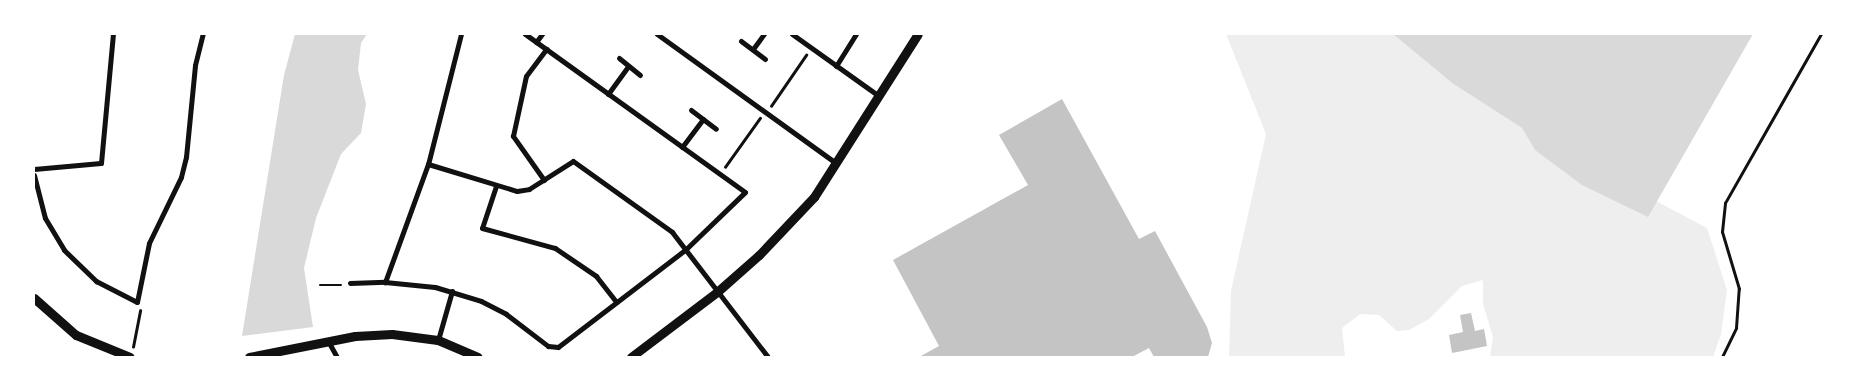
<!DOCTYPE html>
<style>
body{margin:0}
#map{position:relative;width:1863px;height:391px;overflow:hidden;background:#fff;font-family:"Fira Sans",sans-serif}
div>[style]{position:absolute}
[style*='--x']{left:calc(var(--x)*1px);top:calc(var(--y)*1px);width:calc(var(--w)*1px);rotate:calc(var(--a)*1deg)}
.green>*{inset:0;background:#eee}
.water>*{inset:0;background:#d9d9d9}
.building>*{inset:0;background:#c4c4c4}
.path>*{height:2.5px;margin:-1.25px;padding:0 1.25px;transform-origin:1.25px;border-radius:1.25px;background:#111}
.minor>*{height:5px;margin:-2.5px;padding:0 2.5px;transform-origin:2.5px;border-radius:2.5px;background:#111}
.tertiary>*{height:9px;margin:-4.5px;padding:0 4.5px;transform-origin:4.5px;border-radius:4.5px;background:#111}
span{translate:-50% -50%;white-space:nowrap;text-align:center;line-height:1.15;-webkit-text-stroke:4.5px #fff;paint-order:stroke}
.frame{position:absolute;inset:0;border:35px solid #fff;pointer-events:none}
</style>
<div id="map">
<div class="green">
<div style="clip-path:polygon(1226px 34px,1393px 34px,1452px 83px,1522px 128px,1535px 150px,1648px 216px,1656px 201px,1707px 228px,1727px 290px,1721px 334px,1713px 357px,1490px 357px,1493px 337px,1483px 304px,1483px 280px,1462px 286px,1429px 319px,1409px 330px,1397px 331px,1379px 315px,1360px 314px,1342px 328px,1345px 357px,1229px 357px,1231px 291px,1266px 134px)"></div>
</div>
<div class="water">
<div style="clip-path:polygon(295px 34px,367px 34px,361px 43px,358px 70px,366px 104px,361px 133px,341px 154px,316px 218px,304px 268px,313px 327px,242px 336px,284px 75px)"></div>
<div style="clip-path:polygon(1393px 34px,1753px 34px,1648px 217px,1582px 185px,1535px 150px,1522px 128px,1452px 83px)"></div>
</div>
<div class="building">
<div style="clip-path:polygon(1062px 99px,1139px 239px,1155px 231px,1207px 327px,1212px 343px,1208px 357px,1154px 357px,1149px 348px,1132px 357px,919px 357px,939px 346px,893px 260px,1028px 185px,999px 135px)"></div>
<div style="clip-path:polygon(1471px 313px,1475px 331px,1484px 329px,1487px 346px,1452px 353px,1449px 335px,1463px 332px,1460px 315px)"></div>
</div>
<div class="path">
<div style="--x:771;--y:106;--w:62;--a:-55.5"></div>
<div style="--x:725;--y:167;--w:60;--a:-54.5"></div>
<div style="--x:320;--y:285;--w:21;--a:0"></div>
<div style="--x:133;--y:347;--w:37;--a:-79"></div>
<div style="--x:1722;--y:357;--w:32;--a:-64"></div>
<div style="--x:1736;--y:328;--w:39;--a:-86"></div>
<div style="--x:1739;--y:289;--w:59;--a:-106.6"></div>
<div style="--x:1722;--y:232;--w:29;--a:-84"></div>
<div style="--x:1725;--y:203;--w:194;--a:-60.4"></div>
</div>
<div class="minor">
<div style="--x:461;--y:34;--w:134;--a:104.2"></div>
<div style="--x:428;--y:164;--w:126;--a:110"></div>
<div style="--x:385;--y:282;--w:50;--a:5.7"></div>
<div style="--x:435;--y:287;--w:48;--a:16.9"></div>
<div style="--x:481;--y:301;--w:28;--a:27"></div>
<div style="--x:506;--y:314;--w:53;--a:37.3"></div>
<div style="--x:548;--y:346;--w:10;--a:6"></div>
<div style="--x:558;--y:347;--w:160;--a:-37.4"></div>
<div style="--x:685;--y:250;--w:83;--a:-44"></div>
<div style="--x:745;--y:192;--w:271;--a:-144.3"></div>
<div style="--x:657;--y:34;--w:222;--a:35.8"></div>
<div style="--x:792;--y:34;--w:107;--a:35.5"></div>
<div style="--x:741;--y:41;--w:30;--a:37"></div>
<div style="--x:536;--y:42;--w:10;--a:-53"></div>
<div style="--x:753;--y:49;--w:19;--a:-54"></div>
<div style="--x:619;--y:58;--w:27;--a:39"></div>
<div style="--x:836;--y:66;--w:38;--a:-58"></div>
<div style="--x:608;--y:94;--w:34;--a:-54"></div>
<div style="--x:691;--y:110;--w:31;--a:37"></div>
<div style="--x:682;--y:147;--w:35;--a:-53"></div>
<div style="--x:428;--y:164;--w:93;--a:16.9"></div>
<div style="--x:517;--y:191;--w:12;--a:-9"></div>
<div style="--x:529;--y:189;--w:52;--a:-32.5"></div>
<div style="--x:573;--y:161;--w:122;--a:35.6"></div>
<div style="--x:672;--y:232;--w:158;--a:52.5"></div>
<div style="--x:34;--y:169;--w:67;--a:-5.1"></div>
<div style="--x:101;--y:163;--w:130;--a:-84.7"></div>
<div style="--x:34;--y:175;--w:44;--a:75.7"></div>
<div style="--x:45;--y:218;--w:37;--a:59"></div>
<div style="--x:64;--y:250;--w:45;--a:44.1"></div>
<div style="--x:96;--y:281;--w:46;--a:27.1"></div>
<div style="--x:137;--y:302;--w:60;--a:-78.5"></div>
<div style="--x:149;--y:243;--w:73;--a:-64.1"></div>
<div style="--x:181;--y:177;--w:21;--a:-76"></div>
<div style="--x:186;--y:157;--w:92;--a:-84.4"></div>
<div style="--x:195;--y:65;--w:32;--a:-76"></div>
<div style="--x:544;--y:180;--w:54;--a:-125.2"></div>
<div style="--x:513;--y:136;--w:61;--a:-77.8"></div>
<div style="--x:526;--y:76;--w:34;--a:-53"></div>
<div style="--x:496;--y:186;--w:44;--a:108.4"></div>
<div style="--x:482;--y:228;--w:76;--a:15.3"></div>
<div style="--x:555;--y:248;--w:50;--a:34.3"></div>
<div style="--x:596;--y:276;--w:33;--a:52"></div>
<div style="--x:350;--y:283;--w:35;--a:-2"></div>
<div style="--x:438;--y:340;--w:51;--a:-74.1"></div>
<div style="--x:328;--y:341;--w:18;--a:61"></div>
</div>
<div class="tertiary">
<div style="--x:34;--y:298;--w:56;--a:41.4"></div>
<div style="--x:76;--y:335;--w:58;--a:22.2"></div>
<div style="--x:249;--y:357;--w:108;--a:-11.2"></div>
<div style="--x:355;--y:336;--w:37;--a:-3"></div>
<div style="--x:392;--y:334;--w:46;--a:7.4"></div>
<div style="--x:438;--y:340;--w:43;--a:23"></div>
<div style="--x:631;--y:357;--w:108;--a:-37.1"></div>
<div style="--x:717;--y:292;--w:56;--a:-41.4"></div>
<div style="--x:759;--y:255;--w:80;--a:-46.5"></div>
<div style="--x:814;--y:197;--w:193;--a:-57.5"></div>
</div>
<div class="frame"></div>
</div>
